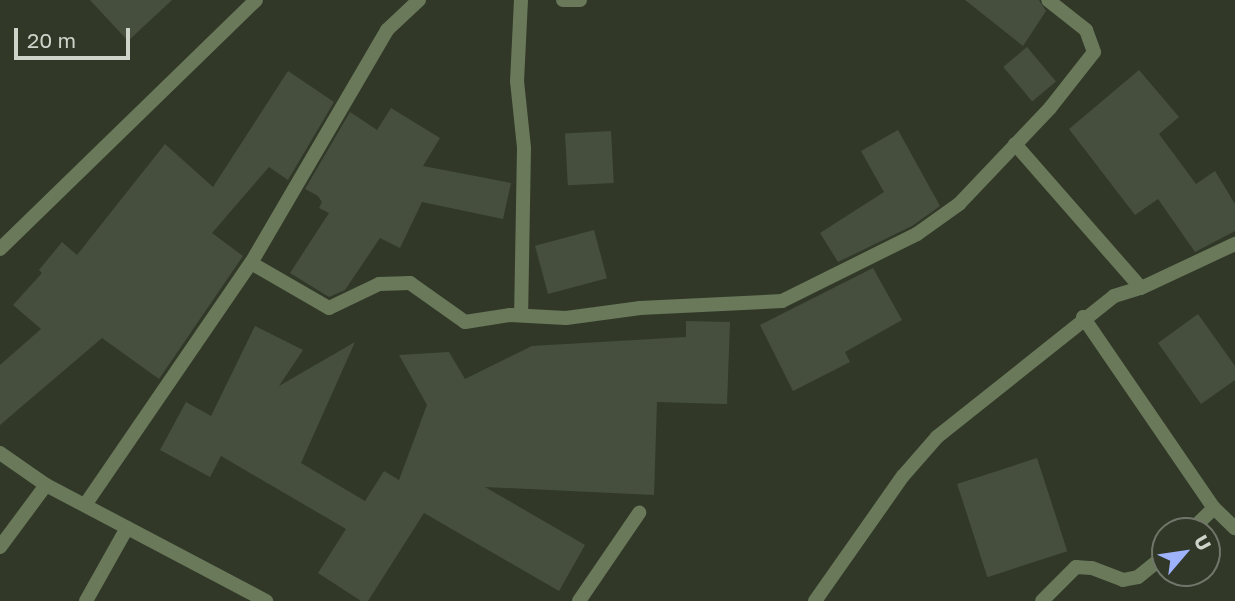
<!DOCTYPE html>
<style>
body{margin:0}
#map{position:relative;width:1235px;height:601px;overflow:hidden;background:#313828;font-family:"Golos Text",sans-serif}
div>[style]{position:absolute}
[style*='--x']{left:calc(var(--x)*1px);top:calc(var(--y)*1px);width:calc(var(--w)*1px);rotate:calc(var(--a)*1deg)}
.building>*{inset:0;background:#464f3d;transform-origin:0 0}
.minor>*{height:14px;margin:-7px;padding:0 7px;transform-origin:7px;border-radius:7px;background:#6a795a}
.tertiary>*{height:14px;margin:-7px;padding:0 7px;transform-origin:7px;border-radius:7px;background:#6a795a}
span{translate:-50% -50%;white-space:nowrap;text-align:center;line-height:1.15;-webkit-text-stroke:7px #313828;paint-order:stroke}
.north{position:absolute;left:1151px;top:517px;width:70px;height:70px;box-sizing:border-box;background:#313828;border:2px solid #707669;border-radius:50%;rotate:61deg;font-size:19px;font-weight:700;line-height:28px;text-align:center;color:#cfd4ca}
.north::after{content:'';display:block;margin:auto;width:24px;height:32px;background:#9fb3fd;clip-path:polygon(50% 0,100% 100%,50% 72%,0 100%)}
.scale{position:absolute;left:14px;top:28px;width:116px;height:32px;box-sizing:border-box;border:4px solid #cfd4ca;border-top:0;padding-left:9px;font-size:21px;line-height:24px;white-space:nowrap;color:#cfd4ca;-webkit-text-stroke:5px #313828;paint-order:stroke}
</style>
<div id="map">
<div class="building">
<div style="clip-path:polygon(90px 0,172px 0,128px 41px)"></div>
<div style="clip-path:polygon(965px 0,1039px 0,1046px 11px,1023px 46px)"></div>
<div style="left:1027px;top:47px;width:45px;height:31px;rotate:50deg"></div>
<div style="clip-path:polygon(1139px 70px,1179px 117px,1159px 134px,1196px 184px,1215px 171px,1235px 204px,1235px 231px,1195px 252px,1158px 199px,1135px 215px,1069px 129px)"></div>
<div style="clip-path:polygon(288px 71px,334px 102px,288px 180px,269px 167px,212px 233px,243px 256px,159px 379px,102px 338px,0 425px,0 365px,41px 329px,13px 305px,42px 273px,39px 270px,62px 242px,77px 255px,165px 144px,213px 187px)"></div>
<div style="clip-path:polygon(391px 108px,440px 138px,423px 166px,511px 183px,503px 219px,422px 202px,400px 248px,380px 238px,345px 290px,329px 297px,290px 273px,329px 213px,319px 208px,322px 202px,318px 196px,305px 189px,350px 112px,377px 130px)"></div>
<div style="clip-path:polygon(898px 130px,940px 206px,912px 226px,838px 262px,820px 233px,884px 192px,861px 151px)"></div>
<div style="left:611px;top:131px;width:52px;height:46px;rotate:87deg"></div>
<div style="left:594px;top:230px;width:50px;height:61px;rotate:75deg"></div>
<div style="clip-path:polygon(873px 268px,902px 320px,845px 352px,850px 362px,793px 391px,760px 325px)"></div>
<div style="clip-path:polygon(1198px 314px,1235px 366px,1235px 380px,1201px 404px,1158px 343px)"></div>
<div style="clip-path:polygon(686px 321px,730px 322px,727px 404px,657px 402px,654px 495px,485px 487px,585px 545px,559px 591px,424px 513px,368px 601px,361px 601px,318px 573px,346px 529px,221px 456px,210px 477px,160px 450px,186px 402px,211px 416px,255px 326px,303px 350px,279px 386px,355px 342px,301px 463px,365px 501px,384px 471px,399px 480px,427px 405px,399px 355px,449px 352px,465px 379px,532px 346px,686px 337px)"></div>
<div style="left:1037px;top:458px;width:98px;height:84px;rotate:72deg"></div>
</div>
<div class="minor">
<div style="--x:521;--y:0;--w:81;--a:92.8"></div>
<div style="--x:517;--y:81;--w:67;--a:84"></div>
<div style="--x:524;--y:148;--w:166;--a:91"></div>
<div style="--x:563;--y:0;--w:17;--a:0"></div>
<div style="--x:1015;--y:144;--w:191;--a:48.8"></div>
<div style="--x:251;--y:263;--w:90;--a:30"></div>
<div style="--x:329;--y:308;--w:55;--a:-25.6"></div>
<div style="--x:379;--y:284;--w:31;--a:-2"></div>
<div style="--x:410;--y:283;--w:67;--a:35.3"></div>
<div style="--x:465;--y:322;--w:46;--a:-8.8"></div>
<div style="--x:510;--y:315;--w:56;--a:3.1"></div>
<div style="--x:566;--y:318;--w:75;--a:-7.7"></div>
<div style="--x:640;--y:308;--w:142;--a:-2.8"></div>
<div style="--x:782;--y:301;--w:151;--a:-26.4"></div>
<div style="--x:917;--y:234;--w:52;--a:-35.5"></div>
<div style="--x:959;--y:204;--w:132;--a:-46.5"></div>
<div style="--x:1050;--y:108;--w:71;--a:-51.8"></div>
<div style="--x:1094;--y:52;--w:23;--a:-110"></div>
<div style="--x:1086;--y:30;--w:48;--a:-141.7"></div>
<div style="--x:1083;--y:317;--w:232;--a:55.6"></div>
<div style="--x:1214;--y:508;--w:33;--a:136"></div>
<div style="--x:0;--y:453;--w:56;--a:34.8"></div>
<div style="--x:46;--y:485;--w:249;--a:27.8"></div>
<div style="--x:85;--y:505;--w:293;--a:-55.6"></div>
<div style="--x:251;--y:263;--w:270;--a:-59.7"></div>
<div style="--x:387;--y:30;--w:44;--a:-43.2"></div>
<div style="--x:1214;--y:508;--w:29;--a:44"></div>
<div style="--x:0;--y:547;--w:77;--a:-53.4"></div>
<div style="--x:86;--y:601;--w:84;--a:-60.7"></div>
<div style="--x:579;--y:601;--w:107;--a:-55.7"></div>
<div style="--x:815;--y:601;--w:153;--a:-54.9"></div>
<div style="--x:903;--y:476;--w:52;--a:-48.9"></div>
<div style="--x:937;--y:437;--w:226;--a:-38.5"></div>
<div style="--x:1114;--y:296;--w:28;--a:-17"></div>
<div style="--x:1141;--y:288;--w:104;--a:-25.1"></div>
<div style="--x:1042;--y:601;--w:48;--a:-45"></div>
<div style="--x:1076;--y:567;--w:16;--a:4"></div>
<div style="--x:1092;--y:568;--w:33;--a:21"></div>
<div style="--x:1123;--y:580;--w:15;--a:-11"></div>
<div style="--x:1138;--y:577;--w:35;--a:-39"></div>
</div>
<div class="tertiary">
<div style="--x:0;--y:249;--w:357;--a:-44.2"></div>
</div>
<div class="north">U</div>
<div class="scale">20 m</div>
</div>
